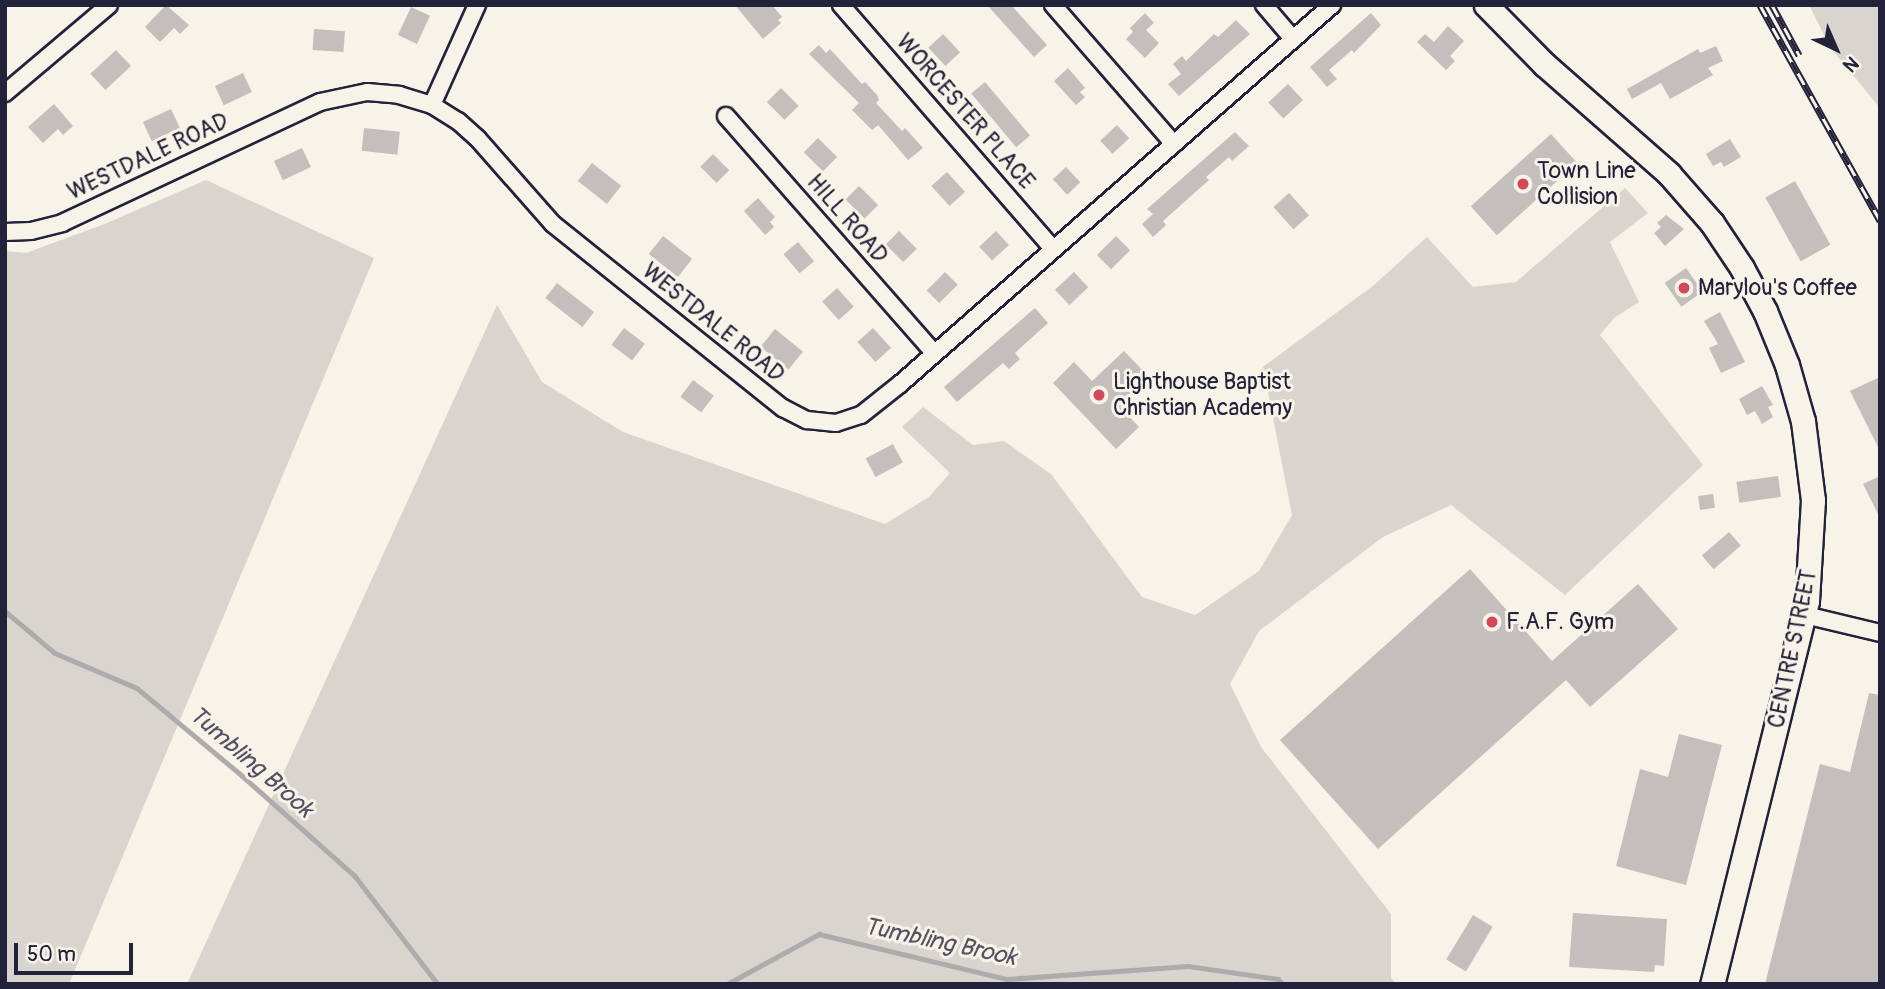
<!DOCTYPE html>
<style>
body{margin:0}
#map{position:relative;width:1885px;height:989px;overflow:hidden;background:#f7f3e8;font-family:Pangolin,sans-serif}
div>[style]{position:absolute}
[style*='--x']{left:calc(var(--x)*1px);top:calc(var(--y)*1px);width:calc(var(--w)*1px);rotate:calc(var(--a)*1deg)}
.green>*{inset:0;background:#d8d5cf}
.stream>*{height:4.5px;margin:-2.25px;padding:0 2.25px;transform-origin:2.25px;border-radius:2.25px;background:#aeabad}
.building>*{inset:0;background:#c2bfbd;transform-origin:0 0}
.roads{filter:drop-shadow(2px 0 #22223b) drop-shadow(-2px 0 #22223b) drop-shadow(0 2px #22223b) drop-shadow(0 -2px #22223b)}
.minor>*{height:16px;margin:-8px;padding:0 8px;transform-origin:8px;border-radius:8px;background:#f7f3e8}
.secondary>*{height:23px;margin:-11.5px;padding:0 11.5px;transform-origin:11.5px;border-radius:11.5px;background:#f7f3e8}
.rail>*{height:7px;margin-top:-3.5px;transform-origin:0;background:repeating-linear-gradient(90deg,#f7f3e8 0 13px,#22223b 0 26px);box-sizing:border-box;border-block:2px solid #22223b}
.dots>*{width:19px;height:19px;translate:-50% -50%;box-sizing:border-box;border:4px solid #f7f3e8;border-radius:50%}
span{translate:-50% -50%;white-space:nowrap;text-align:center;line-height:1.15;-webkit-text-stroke:6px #f7f3e8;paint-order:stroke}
.street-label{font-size:23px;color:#22223b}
.poi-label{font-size:23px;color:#22223b}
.left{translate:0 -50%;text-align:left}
.water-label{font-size:24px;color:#535263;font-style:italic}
.frame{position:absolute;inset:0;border:7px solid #22223b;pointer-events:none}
.north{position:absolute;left:1801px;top:14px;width:70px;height:70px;-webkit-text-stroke:5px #f7f3e8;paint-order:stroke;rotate:136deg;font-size:19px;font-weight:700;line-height:28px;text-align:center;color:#22223b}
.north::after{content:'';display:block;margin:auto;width:24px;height:32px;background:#22223b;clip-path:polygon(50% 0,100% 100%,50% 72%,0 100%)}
.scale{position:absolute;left:14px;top:943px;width:119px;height:32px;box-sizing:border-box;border:4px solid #22223b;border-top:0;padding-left:9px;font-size:21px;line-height:24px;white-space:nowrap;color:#22223b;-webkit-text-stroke:5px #f7f3e8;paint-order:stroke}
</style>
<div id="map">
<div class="green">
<div style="clip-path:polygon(1809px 5px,1880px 5px,1880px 108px,1830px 47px)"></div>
<div style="clip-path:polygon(206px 180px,374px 258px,69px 984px,5px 984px,5px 251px,26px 253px,107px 223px)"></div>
<div style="clip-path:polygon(1625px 188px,1648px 213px,1610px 242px,1639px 302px,1614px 318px,1600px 335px,1703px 465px,1565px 595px,1451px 505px,1383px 537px,1259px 631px,1230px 684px,1261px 747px,1391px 914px,1391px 978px,1396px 984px,187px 984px,497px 305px,542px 382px,623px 432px,885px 524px,929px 497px,950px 473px,902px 427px,923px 407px,973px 445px,1004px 441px,1051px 474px,1142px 597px,1195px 615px,1259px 571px,1292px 515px,1263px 367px,1374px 285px,1427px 237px,1473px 287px,1516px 282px)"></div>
</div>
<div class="stream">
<div style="--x:5;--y:611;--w:65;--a:40"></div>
<div style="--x:55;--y:653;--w:89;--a:23.1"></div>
<div style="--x:137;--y:688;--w:133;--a:39.8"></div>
<div style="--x:239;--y:773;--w:155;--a:41.6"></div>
<div style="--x:355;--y:876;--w:136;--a:52.5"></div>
<div style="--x:727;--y:984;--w:105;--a:-28.5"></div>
<div style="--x:819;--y:934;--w:193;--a:13.5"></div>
<div style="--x:1007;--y:979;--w:181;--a:-4.1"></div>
<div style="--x:1188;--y:966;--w:91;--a:8.2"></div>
<div style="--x:1278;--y:979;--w:7;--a:45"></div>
</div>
<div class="building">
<div style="clip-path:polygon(166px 5px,189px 25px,180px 34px,174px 28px,160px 42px,145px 27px)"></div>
<div style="clip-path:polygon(735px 5px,772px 5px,782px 17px,778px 20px,781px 23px,763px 39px)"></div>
<div style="clip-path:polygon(987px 5px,1011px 5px,1047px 45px,1034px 57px)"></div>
<div style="left:411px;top:7px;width:21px;height:31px;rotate:25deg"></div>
<div style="clip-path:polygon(1145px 13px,1154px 23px,1146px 30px,1159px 43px,1145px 58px,1126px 39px,1133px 32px,1130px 28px)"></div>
<div style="clip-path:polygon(1371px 13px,1381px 25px,1354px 53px,1352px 50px,1329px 70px,1337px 79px,1327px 87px,1310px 67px)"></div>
<div style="clip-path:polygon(1236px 20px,1250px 34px,1179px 96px,1168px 84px,1181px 74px,1173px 64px,1182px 56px,1186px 61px,1214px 34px,1218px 37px)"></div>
<div style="clip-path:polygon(1448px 26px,1464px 41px,1450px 56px,1455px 61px,1446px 70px,1417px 42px,1425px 34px,1434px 42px)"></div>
<div style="left:314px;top:29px;width:31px;height:21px;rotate:4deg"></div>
<div style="left:943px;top:34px;width:25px;height:20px;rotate:47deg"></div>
<div style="clip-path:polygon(819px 45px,826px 53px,830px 49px,862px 84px,865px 82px,877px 95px,879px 100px,876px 103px,902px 131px,905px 128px,923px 148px,908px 160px,878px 125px,872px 130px,852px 110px,859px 103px,809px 54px)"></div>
<div style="clip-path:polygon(1716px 46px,1723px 61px,1708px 68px,1713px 75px,1670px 99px,1661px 83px,1632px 99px,1627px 89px,1698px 49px,1700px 53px)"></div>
<div style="left:116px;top:50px;width:22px;height:35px;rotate:47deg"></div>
<div style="clip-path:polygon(1068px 68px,1085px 88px,1080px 92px,1085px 97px,1076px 105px,1054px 81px)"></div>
<div style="left:243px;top:73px;width:21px;height:31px;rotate:65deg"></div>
<div style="left:985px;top:82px;width:70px;height:18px;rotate:50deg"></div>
<div style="left:1288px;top:84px;width:22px;height:27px;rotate:47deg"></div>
<div style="left:781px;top:88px;width:25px;height:20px;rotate:45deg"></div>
<div style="clip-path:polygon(54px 104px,73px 126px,63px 135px,58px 129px,43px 143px,28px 127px)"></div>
<div style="left:171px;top:109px;width:21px;height:31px;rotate:65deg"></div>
<div style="left:1117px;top:125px;width:18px;height:23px;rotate:47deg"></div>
<div style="left:364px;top:128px;width:36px;height:23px;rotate:6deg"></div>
<div style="clip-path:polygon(1235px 132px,1249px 146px,1232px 161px,1229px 157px,1206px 177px,1209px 180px,1163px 221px,1166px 225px,1153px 237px,1142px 224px,1153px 214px,1147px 209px)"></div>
<div style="left:1551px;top:134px;width:39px;height:108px;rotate:48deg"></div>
<div style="left:818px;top:138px;width:27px;height:20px;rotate:45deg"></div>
<div style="clip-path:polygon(1730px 139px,1741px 157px,1724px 167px,1721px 162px,1713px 166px,1706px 154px)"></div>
<div style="left:302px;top:148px;width:21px;height:31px;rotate:65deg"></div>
<div style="left:713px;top:154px;width:23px;height:18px;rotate:45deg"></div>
<div style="left:592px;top:163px;width:37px;height:23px;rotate:38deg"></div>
<div style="left:1066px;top:167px;width:21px;height:18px;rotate:47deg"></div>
<div style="left:947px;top:172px;width:27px;height:21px;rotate:48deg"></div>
<div style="left:1795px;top:181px;width:73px;height:34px;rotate:61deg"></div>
<div style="left:859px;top:186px;width:27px;height:19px;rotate:45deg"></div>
<div style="left:1289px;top:193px;width:30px;height:21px;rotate:48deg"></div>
<div style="clip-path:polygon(758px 198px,775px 217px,770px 222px,774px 227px,765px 235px,744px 211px)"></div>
<div style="clip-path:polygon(1666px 215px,1684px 229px,1665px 246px,1654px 233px,1661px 227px,1657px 223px)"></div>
<div style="left:899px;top:231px;width:25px;height:19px;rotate:45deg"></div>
<div style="left:996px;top:231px;width:19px;height:23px;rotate:47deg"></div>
<div style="left:663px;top:236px;width:37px;height:23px;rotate:38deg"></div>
<div style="left:1116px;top:236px;width:20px;height:27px;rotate:45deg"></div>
<div style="left:798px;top:242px;width:25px;height:19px;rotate:50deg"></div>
<div style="left:1686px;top:268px;width:29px;height:26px;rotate:55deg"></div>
<div style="left:945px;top:272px;width:18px;height:26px;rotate:45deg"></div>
<div style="left:1074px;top:272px;width:21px;height:26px;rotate:47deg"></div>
<div style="left:557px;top:283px;width:47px;height:19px;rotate:38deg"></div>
<div style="left:837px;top:288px;width:25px;height:20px;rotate:48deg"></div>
<div style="clip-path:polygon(1035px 308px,1048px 323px,1015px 353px,1020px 359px,1009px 369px,1003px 363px,957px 402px,944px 387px)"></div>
<div style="clip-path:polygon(1720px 312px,1745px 362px,1721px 373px,1709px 348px,1718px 344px,1704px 321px)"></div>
<div style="left:624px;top:328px;width:26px;height:21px;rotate:37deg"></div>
<div style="left:873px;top:328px;width:27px;height:21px;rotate:48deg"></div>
<div style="left:775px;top:329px;width:36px;height:23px;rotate:39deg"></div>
<div style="clip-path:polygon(1124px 351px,1151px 379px,1120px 407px,1139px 427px,1116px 449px,1053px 383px,1074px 362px,1092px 381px)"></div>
<div style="clip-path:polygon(1880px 377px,1880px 451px,1850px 391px)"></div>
<div style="left:693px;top:380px;width:26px;height:21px;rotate:37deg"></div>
<div style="clip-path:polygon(1762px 386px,1773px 405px,1768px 407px,1773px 417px,1762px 424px,1755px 411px,1747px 415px,1739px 399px)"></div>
<div style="left:893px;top:444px;width:21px;height:31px;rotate:62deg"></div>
<div style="left:1778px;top:476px;width:21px;height:42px;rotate:82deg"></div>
<div style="clip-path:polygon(1880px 476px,1880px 518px,1863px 484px)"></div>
<div style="left:1713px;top:494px;width:14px;height:15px;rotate:82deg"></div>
<div style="left:1729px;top:532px;width:18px;height:36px;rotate:49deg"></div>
<div style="clip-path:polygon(1470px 569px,1552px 661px,1638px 584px,1678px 629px,1590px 707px,1566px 680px,1378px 849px,1280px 740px)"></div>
<div style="clip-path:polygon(1869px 693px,1880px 695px,1880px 984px,1765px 984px,1820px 764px,1850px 772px)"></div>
<div style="clip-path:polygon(1679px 734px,1722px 745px,1686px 885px,1616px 866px,1640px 769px,1668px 777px)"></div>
<div style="clip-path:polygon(1573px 913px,1667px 919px,1664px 966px,1655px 965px,1654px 972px,1569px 967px)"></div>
<div style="left:1473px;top:915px;width:23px;height:52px;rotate:31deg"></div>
</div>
<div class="roads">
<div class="minor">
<div style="--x:841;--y:5;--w:323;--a:49"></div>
<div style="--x:1053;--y:5;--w:184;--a:49"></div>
<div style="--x:1264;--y:5;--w:45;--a:49.5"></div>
<div style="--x:5;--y:93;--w:136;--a:-40.2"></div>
<div style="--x:432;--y:105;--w:110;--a:-65.8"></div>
<div style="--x:726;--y:116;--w:315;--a:48.7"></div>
<div style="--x:5;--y:232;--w:26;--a:-2"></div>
<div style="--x:31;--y:231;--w:32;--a:-14"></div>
<div style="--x:62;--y:223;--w:285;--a:-25.1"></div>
<div style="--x:320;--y:102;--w:48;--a:-12"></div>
<div style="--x:367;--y:92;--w:32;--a:5"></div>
<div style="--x:399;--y:95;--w:34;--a:17"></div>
<div style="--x:432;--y:105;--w:31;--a:32"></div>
<div style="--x:458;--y:121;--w:27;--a:42"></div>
<div style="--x:478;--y:139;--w:113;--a:48.6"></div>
<div style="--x:553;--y:224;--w:295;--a:38.7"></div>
<div style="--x:783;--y:408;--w:27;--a:27"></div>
<div style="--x:807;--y:420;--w:29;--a:6"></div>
<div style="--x:836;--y:423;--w:26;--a:-18"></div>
<div style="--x:861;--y:415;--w:50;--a:-38.5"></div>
<div style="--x:900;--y:384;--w:575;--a:-41.26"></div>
<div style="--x:1805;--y:615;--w:77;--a:13.5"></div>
</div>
<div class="secondary">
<div style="--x:1486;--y:5;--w:83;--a:45.5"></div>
<div style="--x:1544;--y:64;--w:167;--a:41.3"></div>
<div style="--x:1669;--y:174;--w:65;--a:48.7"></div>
<div style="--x:1712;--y:223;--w:54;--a:56.3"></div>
<div style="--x:1742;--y:268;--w:49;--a:61.9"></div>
<div style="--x:1765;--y:311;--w:58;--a:67.8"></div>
<div style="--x:1787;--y:365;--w:58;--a:74.1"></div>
<div style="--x:1803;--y:421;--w:80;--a:82.8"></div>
<div style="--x:1813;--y:500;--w:101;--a:93.4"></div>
<div style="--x:1807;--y:601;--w:395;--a:103.9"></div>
</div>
</div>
<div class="rail">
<div style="--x:1760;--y:5;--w:247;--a:60.9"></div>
<div style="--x:1772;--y:5;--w:57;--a:61.6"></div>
</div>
<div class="dots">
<div style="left:1523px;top:184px;background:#d1495b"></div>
<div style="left:1684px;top:288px;background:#d1495b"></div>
<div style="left:1099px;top:395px;background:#d1495b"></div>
<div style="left:1492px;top:622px;background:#d1495b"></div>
</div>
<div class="street-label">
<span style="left:965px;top:112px;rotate:49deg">WORCESTER PLACE</span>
<span style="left:148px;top:157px;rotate:-25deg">WESTDALE ROAD</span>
<span style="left:847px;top:219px;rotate:49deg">HILL ROAD</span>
<span style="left:713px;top:323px;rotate:39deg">WESTDALE ROAD</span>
<span style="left:1793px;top:649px;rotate:-78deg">CENTRE STREET</span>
</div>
<div class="poi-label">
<span class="left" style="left:1537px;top:184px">Town Line<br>Collision</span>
<span class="left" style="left:1698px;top:288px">Marylou's Coffee</span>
<span class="left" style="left:1113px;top:395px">Lighthouse Baptist<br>Christian Academy</span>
<span class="left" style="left:1506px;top:622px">F.A.F. Gym</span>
</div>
<div class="water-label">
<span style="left:251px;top:762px;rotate:41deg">Tumbling Brook</span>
<span style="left:940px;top:942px;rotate:12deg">Tumbling Brook</span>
</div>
<div class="frame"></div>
<div class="north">N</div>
<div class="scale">50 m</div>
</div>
